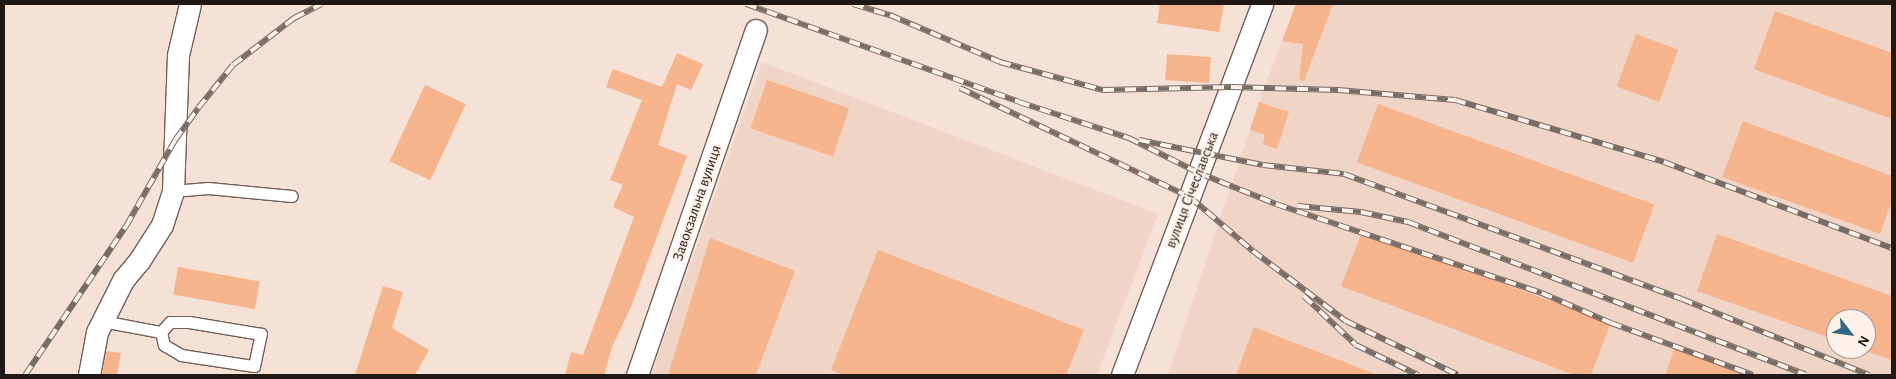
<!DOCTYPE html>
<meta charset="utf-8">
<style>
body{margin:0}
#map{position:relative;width:1896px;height:379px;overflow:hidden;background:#f6e1d7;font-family:"Alegreya Sans",sans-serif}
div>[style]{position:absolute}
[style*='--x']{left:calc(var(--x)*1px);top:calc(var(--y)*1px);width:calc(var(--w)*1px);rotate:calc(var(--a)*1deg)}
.built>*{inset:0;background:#f0d4c6}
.building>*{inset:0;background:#f6b48c;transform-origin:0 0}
.roads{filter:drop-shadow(1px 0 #726058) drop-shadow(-1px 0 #726058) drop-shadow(0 1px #726058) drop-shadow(0 -1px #726058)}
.lane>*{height:11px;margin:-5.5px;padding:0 5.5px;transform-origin:5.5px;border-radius:5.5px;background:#fff}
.street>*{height:21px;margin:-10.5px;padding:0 10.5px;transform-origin:10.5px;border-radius:10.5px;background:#fff}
.rail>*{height:5.5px;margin-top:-2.75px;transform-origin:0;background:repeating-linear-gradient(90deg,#fdf1ea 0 11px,#796c65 0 22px);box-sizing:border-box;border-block:1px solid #796c65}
span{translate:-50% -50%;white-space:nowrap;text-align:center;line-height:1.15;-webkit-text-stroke:5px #fdf1ea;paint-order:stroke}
.street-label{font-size:15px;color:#1f1814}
.frame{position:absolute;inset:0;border:5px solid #1f1814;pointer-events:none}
.north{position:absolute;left:1826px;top:309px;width:50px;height:50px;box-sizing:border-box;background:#fdf1ea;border:1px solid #a49a94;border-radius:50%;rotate:120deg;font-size:14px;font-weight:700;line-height:20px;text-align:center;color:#1f1814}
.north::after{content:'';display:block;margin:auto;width:18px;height:22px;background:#346784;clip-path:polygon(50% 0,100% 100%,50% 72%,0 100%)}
</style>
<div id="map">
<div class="built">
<div style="clip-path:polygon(evenodd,1296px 4px,1892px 4px,1892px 375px,1168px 375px,1259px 102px,1296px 4px,1836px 319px,1866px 319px,1866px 349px,1836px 349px,1836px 319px)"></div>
<div style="clip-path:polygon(762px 62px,1158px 214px,1097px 375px,651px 375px)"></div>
</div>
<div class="building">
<div style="clip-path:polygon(1160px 4px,1224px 4px,1219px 32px,1157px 23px)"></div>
<div style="clip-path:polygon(1296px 4px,1333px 4px,1304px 81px,1299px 80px,1303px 44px,1282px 41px)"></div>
<div style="clip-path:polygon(1775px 11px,1892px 53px,1892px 119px,1754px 69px)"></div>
<div style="left:1636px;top:34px;width:45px;height:56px;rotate:20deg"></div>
<div style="clip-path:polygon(677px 53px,703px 64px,691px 90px,677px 84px,658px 145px,687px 156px,631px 307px,612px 347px,604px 375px,565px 375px,571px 352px,583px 355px,634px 217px,613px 207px,623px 185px,610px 180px,642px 100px,606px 87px,613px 69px,662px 87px)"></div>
<div style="left:1167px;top:54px;width:44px;height:26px;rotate:4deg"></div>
<div style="left:767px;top:80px;width:87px;height:51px;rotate:19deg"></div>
<div style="left:425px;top:85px;width:45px;height:84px;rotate:25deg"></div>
<div style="clip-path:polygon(1259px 102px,1289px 112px,1277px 149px,1263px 144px,1265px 135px,1250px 130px)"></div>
<div style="left:1378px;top:104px;width:294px;height:62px;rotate:20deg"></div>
<div style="clip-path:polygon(1743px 121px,1892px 176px,1892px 200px,1880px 234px,1722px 177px)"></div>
<div style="clip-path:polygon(1362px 232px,1611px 323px,1591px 375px,1574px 375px,1341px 286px)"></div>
<div style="clip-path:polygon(1717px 234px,1892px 296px,1892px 360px,1866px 351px,1866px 319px,1836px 319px,1836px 340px,1697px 291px)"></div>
<div style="clip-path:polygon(710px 238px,795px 271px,756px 375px,668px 375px)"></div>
<div style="clip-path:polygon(878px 250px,1084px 330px,1066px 375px,844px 375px,831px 370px)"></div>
<div style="left:178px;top:267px;width:83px;height:28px;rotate:10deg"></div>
<div style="clip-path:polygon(383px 286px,403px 292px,392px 328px,429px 350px,415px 375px,355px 375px)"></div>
<div style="clip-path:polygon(1254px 327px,1375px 374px,1375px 375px,1236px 375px)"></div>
<div style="clip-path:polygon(1675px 347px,1748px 373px,1748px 375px,1665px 375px)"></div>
<div style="clip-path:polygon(106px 351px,121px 353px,117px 375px,102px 375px)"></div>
</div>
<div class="roads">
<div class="lane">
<div style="--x:173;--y:191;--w:35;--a:-5"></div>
<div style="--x:208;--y:188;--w:84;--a:5.4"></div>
<div style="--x:102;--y:321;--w:60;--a:10.6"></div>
<div style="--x:161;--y:332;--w:13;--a:77"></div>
<div style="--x:164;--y:345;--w:20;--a:30"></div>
<div style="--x:181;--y:355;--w:74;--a:8.6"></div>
<div style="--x:254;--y:366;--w:33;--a:-78"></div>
<div style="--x:261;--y:334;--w:73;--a:-170.5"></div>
<div style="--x:189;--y:322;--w:19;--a:180"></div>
<div style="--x:170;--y:322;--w:13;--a:132"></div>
</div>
<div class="street">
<div style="--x:89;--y:375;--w:44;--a:-79.5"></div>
<div style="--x:97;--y:332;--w:58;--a:-63.4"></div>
<div style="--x:123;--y:280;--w:25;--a:-50"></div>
<div style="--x:139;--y:261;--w:43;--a:-57.4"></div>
<div style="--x:162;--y:225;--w:36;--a:-72"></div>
<div style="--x:173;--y:191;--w:136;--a:-87.9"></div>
<div style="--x:178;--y:55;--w:52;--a:-76.8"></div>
<div style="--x:637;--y:375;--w:365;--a:-71"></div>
<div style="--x:1122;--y:375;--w:397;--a:-69.3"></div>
</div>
</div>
<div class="rail">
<div style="--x:746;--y:4;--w:290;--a:19.7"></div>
<div style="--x:1019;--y:102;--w:116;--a:18.1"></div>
<div style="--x:1129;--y:138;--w:78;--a:26.6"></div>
<div style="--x:1199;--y:173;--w:83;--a:21.9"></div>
<div style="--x:1276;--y:204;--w:280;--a:18.5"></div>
<div style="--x:1542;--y:293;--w:75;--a:23.5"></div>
<div style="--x:1611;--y:323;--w:151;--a:20.1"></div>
<div style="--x:853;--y:4;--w:39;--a:17"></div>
<div style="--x:890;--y:15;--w:120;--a:23.1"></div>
<div style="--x:1000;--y:62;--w:107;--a:15.2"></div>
<div style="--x:1103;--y:90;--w:128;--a:-1.3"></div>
<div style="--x:1231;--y:87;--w:107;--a:1.6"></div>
<div style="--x:1338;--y:90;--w:117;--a:4.9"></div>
<div style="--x:1455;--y:100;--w:218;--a:16.5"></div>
<div style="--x:1664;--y:162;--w:244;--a:20.7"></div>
<div style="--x:960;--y:88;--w:255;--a:25.4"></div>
<div style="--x:1190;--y:197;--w:83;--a:40.6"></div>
<div style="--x:1253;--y:251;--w:116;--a:37"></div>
<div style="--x:1346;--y:321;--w:124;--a:25.7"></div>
<div style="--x:1139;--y:140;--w:126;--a:11.4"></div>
<div style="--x:1263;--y:165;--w:81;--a:6.3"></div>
<div style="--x:1344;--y:174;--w:360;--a:20.3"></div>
<div style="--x:1682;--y:299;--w:202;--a:22.1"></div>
<div style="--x:1298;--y:206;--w:63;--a:5.4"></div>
<div style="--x:1361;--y:212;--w:48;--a:12"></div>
<div style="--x:1408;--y:222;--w:426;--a:21"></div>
<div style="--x:1304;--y:296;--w:71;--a:43.3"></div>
<div style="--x:1356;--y:345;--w:69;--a:25.8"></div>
<div style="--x:25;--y:375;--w:180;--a:-55.9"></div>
<div style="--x:126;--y:226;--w:99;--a:-60.3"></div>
<div style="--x:175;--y:140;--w:39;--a:-54"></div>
<div style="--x:198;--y:108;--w:55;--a:-50.9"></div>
<div style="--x:233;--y:65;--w:77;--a:-37.6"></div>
<div style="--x:294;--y:18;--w:31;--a:-27"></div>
</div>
<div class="street-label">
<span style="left:1192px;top:190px;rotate:-69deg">вулиця Січеславська</span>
<span style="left:697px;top:203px;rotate:-71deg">Завокзальна вулиця</span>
</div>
<div class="frame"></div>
<div class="north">N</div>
</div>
